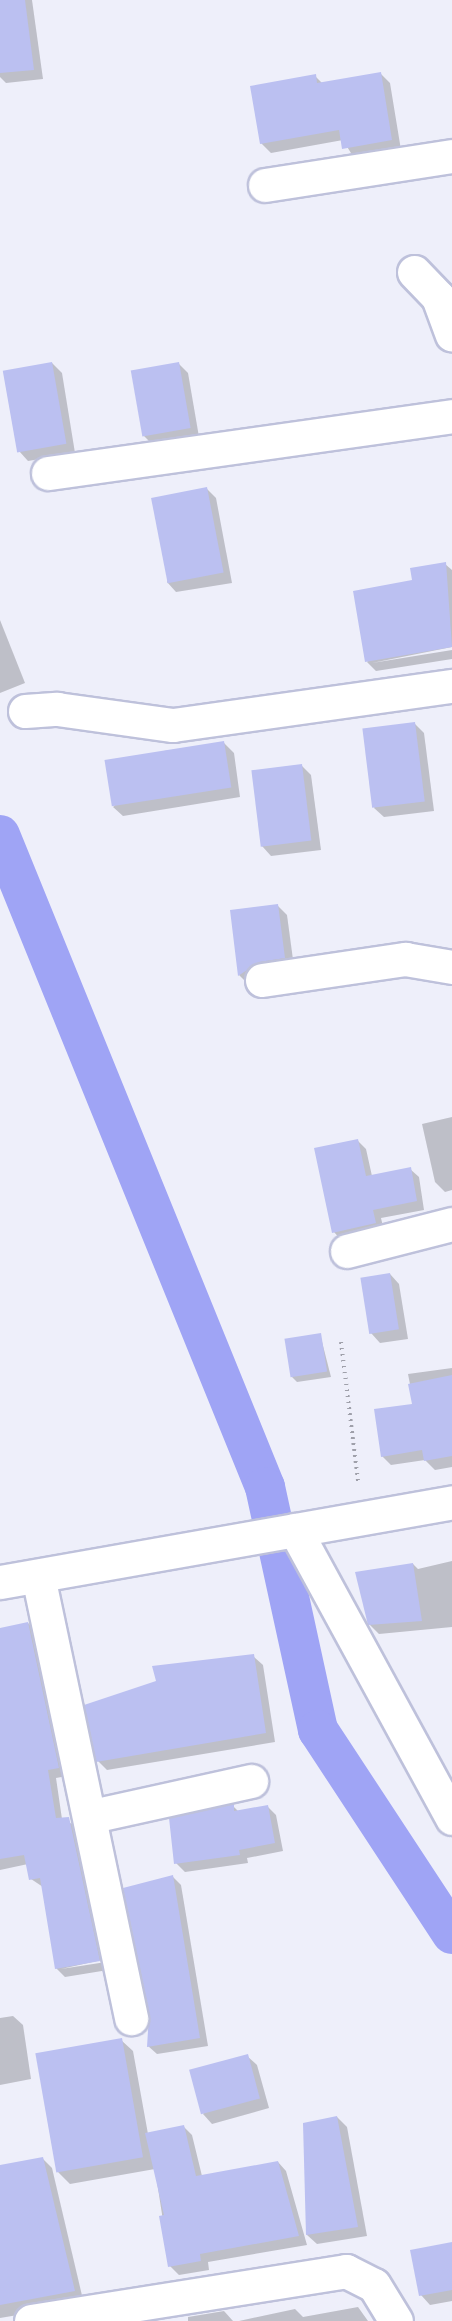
<!DOCTYPE html>
<style>
body{margin:0}
#map{position:relative;width:452px;height:2321px;overflow:hidden;background:#eeeffa;font-family:"Asap Condensed",sans-serif}
div>[style]{position:absolute}
[style*='--x']{left:calc(var(--x)*1px);top:calc(var(--y)*1px);width:calc(var(--w)*1px);rotate:calc(var(--a)*1deg)}
.shadow>*{inset:0;background:#0003}
.canal>*{height:40px;margin:-20px;padding:0 20px;transform-origin:20px;border-radius:20px;background:#9fa4f5}
.building>*{inset:0;background:#bbc0f1;transform-origin:0 0}
.path>*{height:4px;margin-top:-2px;transform-origin:0;background:repeating-linear-gradient(90deg,#9fa0aa 0 1.5px,transparent 0 6px)}
.roads{filter:drop-shadow(2px 0 #bec1db) drop-shadow(-2px 0 #bec1db) drop-shadow(0 2px #bec1db) drop-shadow(0 -2px #bec1db)}
.minor>*{height:33px;margin:-16.5px;padding:0 16.5px;transform-origin:16.5px;border-radius:16.5px;background:#fff}
span{translate:-50% -50%;white-space:nowrap;text-align:center;line-height:1.15;-webkit-text-stroke:4.5px #eeeffa;paint-order:stroke}
</style>
<div id="map">
<div class="shadow">
<div style="clip-path:polygon(0 0,32px 0,43px 79px,6px 83px,0 77px)"></div>
<div style="clip-path:polygon(380px 73px,390px 83px,401px 150px,354px 158px,343px 140px,271px 153px,261px 143px,315px 76px,323px 84px)"></div>
<div style="clip-path:polygon(52px 363px,62px 373px,75px 453px,28px 461px,19px 451px)"></div>
<div style="clip-path:polygon(179px 364px,188px 373px,199px 437px,153px 445px,143px 435px)"></div>
<div style="clip-path:polygon(207px 489px,216px 498px,232px 583px,176px 592px,167px 582px)"></div>
<div style="clip-path:polygon(445px 564px,452px 570px,452px 647px,372px 663px,452px 650px,452px 659px,376px 671px,367px 662px)"></div>
<div style="clip-path:polygon(0 620px,25px 683px,0 693px)"></div>
<div style="clip-path:polygon(415px 724px,424px 733px,434px 811px,384px 817px,374px 808px)"></div>
<div style="clip-path:polygon(224px 743px,234px 753px,240px 797px,123px 816px,113px 807px,165px 757px,164px 751px)"></div>
<div style="clip-path:polygon(301px 765px,311px 775px,321px 850px,271px 856px,262px 846px)"></div>
<div style="clip-path:polygon(277px 905px,287px 915px,294px 967px,248px 984px,239px 975px)"></div>
<div style="clip-path:polygon(452px 1117px,452px 1190px,445px 1192px,435px 1182px,422px 1124px)"></div>
<div style="clip-path:polygon(357px 1140px,366px 1149px,372px 1176px,410px 1169px,419px 1177px,424px 1210px,381px 1218px,384px 1231px,342px 1241px,334px 1232px)"></div>
<div style="clip-path:polygon(390px 1274px,399px 1284px,408px 1339px,380px 1343px,371px 1333px)"></div>
<div style="clip-path:polygon(320px 1334px,331px 1377px,297px 1382px,292px 1377px)"></div>
<div style="clip-path:polygon(452px 1368px,452px 1467px,435px 1470px,425px 1460px,391px 1465px,382px 1456px,414px 1405px,408px 1374px)"></div>
<div style="clip-path:polygon(452px 1561px,452px 1627px,379px 1634px,369px 1624px,413px 1564px,418px 1569px)"></div>
<div style="clip-path:polygon(28px 1623px,37px 1632px,67px 1776px,56px 1778px,62px 1819px,78px 1827px,106px 1959px,61px 1969px,106px 1962px,108px 1970px,65px 1977px,56px 1968px,43px 1887px,31px 1879px,28px 1864px,0 1870px,0 1630px)"></div>
<div style="clip-path:polygon(253px 1656px,263px 1665px,275px 1742px,107px 1770px,98px 1761px)"></div>
<div style="clip-path:polygon(233px 1806px,239px 1812px,267px 1806px,276px 1815px,283px 1851px,247px 1858px,248px 1863px,185px 1872px,176px 1863px)"></div>
<div style="clip-path:polygon(172px 1876px,181px 1885px,208px 2046px,157px 2054px,148px 2046px)"></div>
<div style="clip-path:polygon(13px 2016px,23px 2025px,31px 2079px,0 2085px,0 2018px)"></div>
<div style="clip-path:polygon(121px 2040px,133px 2051px,148px 2134px,183px 2126px,192px 2135px,202px 2176px,278px 2162px,286px 2171px,307px 2245px,208px 2262px,209px 2270px,179px 2275px,170px 2266px,155px 2169px,70px 2184px,58px 2172px)"></div>
<div style="clip-path:polygon(247px 2056px,257px 2065px,269px 2108px,212px 2124px,203px 2114px)"></div>
<div style="clip-path:polygon(337px 2117px,347px 2127px,367px 2236px,317px 2244px,307px 2235px)"></div>
<div style="clip-path:polygon(42px 2158px,52px 2168px,84px 2304px,0 2318px,0 2167px)"></div>
<div style="clip-path:polygon(452px 2243px,452px 2301px,430px 2305px,421px 2295px)"></div>
<div style="clip-path:polygon(358px 2307px,368px 2321px,239px 2321px,295px 2309px,303px 2317px)"></div>
<div style="clip-path:polygon(224px 2311px,233px 2321px,188px 2321px,188px 2317px)"></div>
</div>
<div class="canal">
<div style="--x:0;--y:835;--w:704;--a:67.88"></div>
<div style="--x:265;--y:1487;--w:249;--a:77.7"></div>
<div style="--x:318;--y:1730;--w:244;--a:56.7"></div>
</div>
<div class="building">
<div style="clip-path:polygon(0 0,25px 0,34px 70px,0 73px)"></div>
<div style="clip-path:polygon(381px 72px,392px 140px,342px 149px,339px 130px,260px 144px,250px 86px,316px 74px,317px 83px)"></div>
<div style="left:52px;top:362px;width:83px;height:50px;rotate:80deg"></div>
<div style="left:179px;top:362px;width:67px;height:49px;rotate:80deg"></div>
<div style="left:207px;top:487px;width:87px;height:57px;rotate:79deg"></div>
<div style="clip-path:polygon(446px 562px,452px 647px,365px 662px,353px 591px,412px 580px,410px 568px)"></div>
<div style="left:415px;top:722px;width:80px;height:53px;rotate:83deg"></div>
<div style="left:224px;top:741px;width:47px;height:121px;rotate:81deg"></div>
<div style="left:302px;top:764px;width:77px;height:51px;rotate:83deg"></div>
<div style="clip-path:polygon(278px 904px,285px 958px,259px 962px,238px 976px,230px 910px)"></div>
<div style="clip-path:polygon(358px 1139px,366px 1176px,411px 1167px,417px 1201px,373px 1210px,376px 1223px,332px 1233px,314px 1148px)"></div>
<div style="left:390px;top:1273px;width:57px;height:30px;rotate:81deg"></div>
<div style="left:321px;top:1333px;width:39px;height:37px;rotate:81deg"></div>
<div style="clip-path:polygon(452px 1375px,452px 1456px,424px 1461px,422px 1450px,381px 1457px,374px 1409px,412px 1404px,408px 1384px)"></div>
<div style="clip-path:polygon(413px 1563px,422px 1621px,368px 1625px,355px 1572px)"></div>
<div style="clip-path:polygon(28px 1622px,59px 1768px,48px 1770px,56px 1818px,69px 1817px,100px 1961px,55px 1969px,40px 1878px,29px 1880px,24px 1855px,0 1859px,0 1628px)"></div>
<div style="clip-path:polygon(254px 1654px,266px 1733px,96px 1762px,84px 1705px,156px 1681px,152px 1666px)"></div>
<div style="clip-path:polygon(234px 1804px,234px 1811px,268px 1805px,275px 1843px,239px 1850px,240px 1855px,174px 1864px,169px 1818px)"></div>
<div style="clip-path:polygon(173px 1875px,200px 2038px,147px 2047px,149px 2014px,123px 1888px)"></div>
<div style="left:122px;top:2038px;width:121px;height:88px;rotate:80deg"></div>
<div style="left:248px;top:2054px;width:46px;height:61px;rotate:75deg"></div>
<div style="clip-path:polygon(337px 2116px,358px 2227px,306px 2235px,303px 2123px)"></div>
<div style="clip-path:polygon(184px 2125px,196px 2176px,278px 2161px,299px 2236px,200px 2254px,201px 2261px,168px 2267px,159px 2216px,164px 2215px,145px 2133px)"></div>
<div style="clip-path:polygon(43px 2157px,75px 2291px,0 2305px,0 2165px)"></div>
<div style="clip-path:polygon(452px 2242px,452px 2290px,419px 2296px,410px 2250px)"></div>
</div>
<div class="path">
<div style="--x:341;--y:1342;--w:140;--a:83"></div>
</div>
<div class="roads">
<div class="minor">
<div style="--x:265;--y:185;--w:189;--a:-8.8"></div>
<div style="--x:414;--y:272;--w:35;--a:46"></div>
<div style="--x:438;--y:297;--w:40;--a:69.8"></div>
<div style="--x:48;--y:473;--w:408;--a:-8"></div>
<div style="--x:25;--y:711;--w:32;--a:-4"></div>
<div style="--x:57;--y:709;--w:117;--a:7.9"></div>
<div style="--x:173;--y:725;--w:282;--a:-8"></div>
<div style="--x:262;--y:980;--w:145;--a:-8.4"></div>
<div style="--x:405;--y:959;--w:48;--a:9.7"></div>
<div style="--x:347;--y:1251;--w:108;--a:-14.4"></div>
<div style="--x:295;--y:1530;--w:328;--a:61.4"></div>
<div style="--x:38;--y:1576;--w:452;--a:78.1"></div>
<div style="--x:0;--y:1582;--w:459;--a:-10"></div>
<div style="--x:92;--y:1816;--w:163;--a:-12.4"></div>
<div style="--x:31;--y:2321;--w:319;--a:-9"></div>
<div style="--x:346;--y:2271;--w:31;--a:27"></div>
<div style="--x:374;--y:2285;--w:42;--a:58.6"></div>
</div>
</div>
</div>
